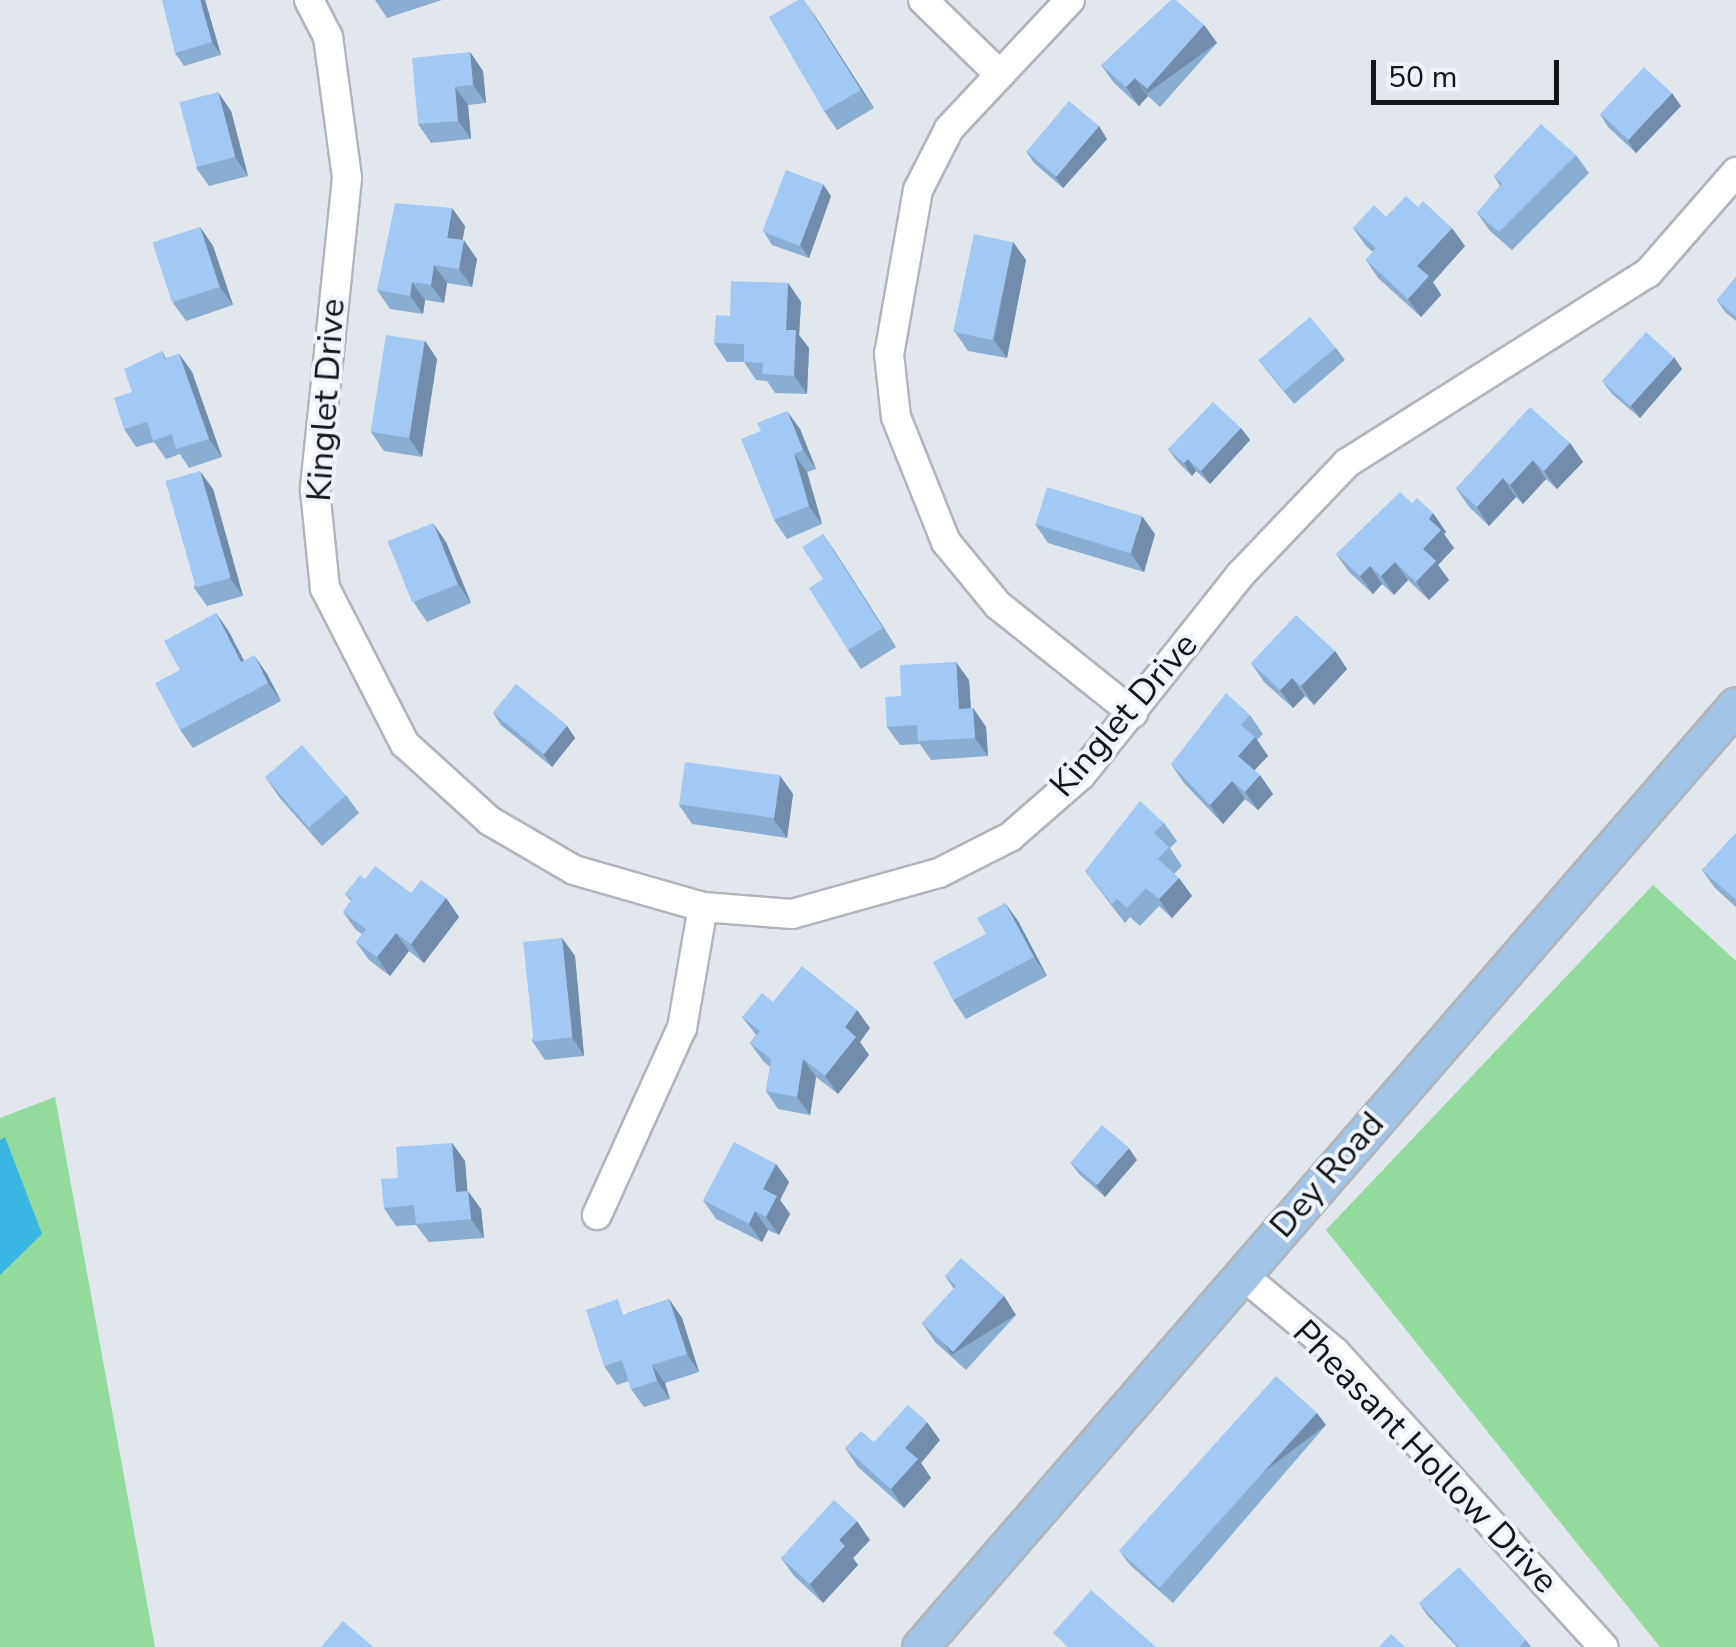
<!DOCTYPE html>
<style>
body{margin:0}
#map{position:relative;width:1736px;height:1647px;overflow:hidden;background:#e2e7ed;font-family:"Nunito Sans",sans-serif}
div>[style]{position:absolute}
[style*='--x']{left:calc(var(--x)*1px);top:calc(var(--y)*1px);width:calc(var(--w)*1px);rotate:calc(var(--a)*1deg)}
.green>*{inset:0;background:#93da9d}
.water>*{inset:0;background:#3ab6e4}
.roads{filter:drop-shadow(2px 0 #b0b5bb) drop-shadow(-2px 0 #b0b5bb) drop-shadow(0 2px #b0b5bb) drop-shadow(0 -2px #b0b5bb)}
.minor>*{height:28px;margin:-14px;padding:0 14px;transform-origin:14px;border-radius:14px;background:#fff}
.major>*{height:35px;margin:-17.5px;padding:0 17.5px;transform-origin:17.5px;border-radius:17.5px;background:#a2c4e7}
.wall>*{inset:0;background:#8aadd2}
.shaded-wall>*{inset:0;background:#718dab;transform-origin:0 0}
.building>*{inset:0;background:#a1c9f4;transform-origin:0 0}
span{translate:-50% -50%;white-space:nowrap;text-align:center;line-height:1.15;-webkit-text-stroke:8px #eff4fb;paint-order:stroke}
.street-label{font-size:35px;color:#131517}
.scale{position:absolute;left:1371px;top:60px;width:188px;height:45px;box-sizing:border-box;border:5px solid #131517;border-top:0;padding-left:12px;font-size:30px;line-height:35px;white-space:nowrap;color:#131517;-webkit-text-stroke:8px #eff4fb;paint-order:stroke}
</style>
<div id="map">
<div class="green">
<div style="clip-path:polygon(1653px 885px,1736px 961px,1736px 1647px,1660px 1647px,1326px 1230px)"></div>
<div style="clip-path:polygon(55px 1097px,155px 1647px,0 1647px,0 1118px)"></div>
</div>
<div class="water">
<div style="clip-path:polygon(5px 1137px,42px 1234px,0 1275px,0 1140px)"></div>
</div>
<div class="roads">
<div class="minor">
<div style="--x:309;--y:0;--w:42;--a:62.8"></div>
<div style="--x:328;--y:37;--w:142;--a:82.3"></div>
<div style="--x:347;--y:178;--w:314;--a:95.9"></div>
<div style="--x:315;--y:490;--w:99;--a:84.2"></div>
<div style="--x:325;--y:588;--w:175;--a:62.9"></div>
<div style="--x:405;--y:744;--w:115;--a:42.2"></div>
<div style="--x:490;--y:821;--w:97;--a:30.3"></div>
<div style="--x:574;--y:870;--w:134;--a:16"></div>
<div style="--x:703;--y:907;--w:89;--a:4.5"></div>
<div style="--x:792;--y:914;--w:153;--a:-15.6"></div>
<div style="--x:939;--y:873;--w:80;--a:-26.9"></div>
<div style="--x:1010;--y:837;--w:94;--a:-41.1"></div>
<div style="--x:1081;--y:775;--w:256;--a:-51.5"></div>
<div style="--x:1240;--y:575;--w:155;--a:-46.3"></div>
<div style="--x:1347;--y:463;--w:356;--a:-32.3"></div>
<div style="--x:1648;--y:273;--w:134;--a:-48.9"></div>
<div style="--x:923;--y:0;--w:102;--a:44.2"></div>
<div style="--x:1070;--y:0;--w:177;--a:133.2"></div>
<div style="--x:949;--y:129;--w:68;--a:116.9"></div>
<div style="--x:918;--y:190;--w:167;--a:100"></div>
<div style="--x:889;--y:354;--w:63;--a:83.7"></div>
<div style="--x:896;--y:417;--w:135;--a:68.2"></div>
<div style="--x:946;--y:542;--w:82;--a:50.5"></div>
<div style="--x:998;--y:605;--w:173;--a:38.7"></div>
<div style="--x:597;--y:1215;--w:205;--a:-65.6"></div>
<div style="--x:682;--y:1028;--w:123;--a:-80.2"></div>
<div style="--x:1241;--y:1274;--w:122;--a:39.7"></div>
<div style="--x:1335;--y:1352;--w:399;--a:47.7"></div>
</div>
<div class="major">
<div style="--x:920;--y:1647;--w:1246;--a:-49.1"></div>
</div>
</div>
<div class="wall">
<div style="clip-path:polygon(205px 0,221px 55px,184px 66px,175px 53px)"></div>
<div style="clip-path:polygon(375px 0,442px 0,387px 18px)"></div>
<div style="clip-path:polygon(815px 16px,874px 108px,837px 130px,824px 111px)"></div>
<div style="clip-path:polygon(1204px 25px,1217px 43px,1160px 107px,1148px 96px,1139px 106px,1114px 83px,1101px 65px)"></div>
<div style="clip-path:polygon(470px 52px,483px 71px,486px 103px,468px 105px,471px 139px,431px 143px,418px 124px)"></div>
<div style="clip-path:polygon(1681px 106px,1636px 153px,1608px 127px,1600px 114px)"></div>
<div style="clip-path:polygon(231px 111px,248px 176px,209px 186px,196px 168px)"></div>
<div style="clip-path:polygon(1107px 139px,1063px 188px,1034px 163px,1026px 151px)"></div>
<div style="clip-path:polygon(1576px 155px,1589px 173px,1512px 250px,1490px 231px,1477px 213px,1500px 186px,1494px 176px)"></div>
<div style="clip-path:polygon(831px 196px,809px 258px,772px 245px,764px 232px)"></div>
<div style="clip-path:polygon(1386px 217px,1465px 246px,1433px 282px,1441px 295px,1421px 317px,1378px 278px,1366px 260px,1373px 252px,1366px 246px,1353px 228px)"></div>
<div style="clip-path:polygon(465px 226px,462px 240px,477px 259px,472px 287px,447px 283px,444px 303px,425px 300px,423px 314px,390px 309px,377px 290px)"></div>
<div style="clip-path:polygon(200px 227px,213px 246px,233px 305px,186px 321px,173px 303px)"></div>
<div style="clip-path:polygon(1013px 242px,1026px 260px,1007px 358px,968px 351px,955px 332px)"></div>
<div style="clip-path:polygon(1736px 277px,1736px 321px,1725px 312px,1717px 300px)"></div>
<div style="clip-path:polygon(788px 283px,801px 302px,799px 335px,809px 348px,807px 394px,775px 393px,767px 381px,756px 380px,744px 362px,727px 362px,714px 343px,730px 316px)"></div>
<div style="clip-path:polygon(425px 341px,437px 359px,422px 457px,384px 451px,371px 432px)"></div>
<div style="clip-path:polygon(1336px 348px,1345px 360px,1294px 404px,1259px 361px)"></div>
<div style="clip-path:polygon(162px 351px,166px 358px,179px 354px,192px 372px,222px 457px,189px 468px,180px 454px,166px 459px,154px 442px,136px 447px,124px 429px,132px 392px)"></div>
<div style="clip-path:polygon(1682px 369px,1640px 418px,1612px 394px,1603px 382px)"></div>
<div style="clip-path:polygon(1241px 428px,1250px 440px,1210px 484px,1196px 471px,1192px 476px,1177px 461px,1168px 449px)"></div>
<div style="clip-path:polygon(800px 429px,816px 469px,807px 472px,822px 524px,787px 539px,774px 520px)"></div>
<div style="clip-path:polygon(1570px 443px,1583px 462px,1557px 489px,1546px 479px,1523px 504px,1516px 497px,1489px 526px,1469px 507px,1456px 488px)"></div>
<div style="clip-path:polygon(213px 489px,243px 596px,207px 606px,194px 588px)"></div>
<div style="clip-path:polygon(1412px 503px,1433px 513px,1446px 532px,1444px 534px,1454px 548px,1438px 565px,1449px 580px,1429px 600px,1408px 580px,1394px 595px,1382px 584px,1373px 594px,1349px 572px,1336px 554px)"></div>
<div style="clip-path:polygon(1035px 524px,1155px 534px,1144px 572px,1048px 543px)"></div>
<div style="clip-path:polygon(823px 534px,896px 647px,861px 669px,848px 650px,823px 579px)"></div>
<div style="clip-path:polygon(446px 542px,471px 603px,427px 622px,414px 603px)"></div>
<div style="clip-path:polygon(216px 613px,229px 632px,244px 661px,267px 674px,281px 701px,193px 748px,180px 730px,180px 670px)"></div>
<div style="clip-path:polygon(1335px 651px,1347px 669px,1314px 705px,1305px 696px,1293px 708px,1264px 682px,1251px 663px)"></div>
<div style="clip-path:polygon(969px 680px,971px 708px,973px 708px,986px 727px,988px 756px,931px 760px,920px 744px,900px 745px,887px 727px,901px 696px)"></div>
<div style="clip-path:polygon(493px 713px,567px 726px,575px 738px,552px 767px,501px 725px)"></div>
<div style="clip-path:polygon(1250px 715px,1263px 734px,1257px 740px,1268px 756px,1254px 770px,1273px 794px,1258px 810px,1245px 799px,1223px 824px,1184px 783px,1171px 764px)"></div>
<div style="clip-path:polygon(780px 776px,793px 794px,787px 838px,692px 824px,679px 805px)"></div>
<div style="clip-path:polygon(266px 778px,346px 795px,359px 813px,322px 846px,279px 797px)"></div>
<div style="clip-path:polygon(1164px 823px,1177px 841px,1170px 848px,1182px 866px,1174px 874px,1192px 896px,1172px 918px,1159px 906px,1140px 926px,1130px 917px,1125px 923px,1085px 871px)"></div>
<div style="clip-path:polygon(1736px 833px,1736px 907px,1715px 888px,1702px 870px)"></div>
<div style="clip-path:polygon(365px 879px,411px 893px,446px 898px,459px 917px,424px 963px,409px 951px,390px 976px,369px 960px,356px 942px,362px 934px,356px 930px,343px 912px,351px 901px,345px 894px)"></div>
<div style="clip-path:polygon(1005px 903px,1018px 921px,1047px 976px,966px 1019px,953px 1000px,986px 934px)"></div>
<div style="clip-path:polygon(562px 938px,575px 956px,584px 1056px,545px 1060px,532px 1041px)"></div>
<div style="clip-path:polygon(773px 1002px,870px 1028px,860px 1042px,869px 1055px,838px 1094px,816px 1077px,810px 1115px,778px 1109px,766px 1091px,770px 1067px,763px 1061px,750px 1043px,756px 1035px,742px 1017px)"></div>
<div style="clip-path:polygon(452px 1143px,465px 1161px,467px 1191px,481px 1209px,484px 1238px,429px 1242px,416px 1225px,396px 1226px,384px 1208px,398px 1178px)"></div>
<div style="clip-path:polygon(1137px 1160px,1105px 1197px,1079px 1174px,1070px 1162px)"></div>
<div style="clip-path:polygon(776px 1164px,789px 1182px,780px 1200px,790px 1214px,779px 1235px,768px 1230px,762px 1242px,716px 1219px,703px 1200px)"></div>
<div style="clip-path:polygon(945px 1276px,1004px 1296px,1016px 1315px,966px 1370px,935px 1342px,922px 1323px,954px 1289px)"></div>
<div style="clip-path:polygon(669px 1299px,682px 1318px,699px 1372px,665px 1383px,670px 1399px,644px 1407px,631px 1389px,629px 1381px,617px 1385px,604px 1366px,627px 1313px)"></div>
<div style="clip-path:polygon(1326px 1425px,1173px 1603px,1130px 1565px,1121px 1553px)"></div>
<div style="clip-path:polygon(940px 1440px,921px 1463px,931px 1478px,904px 1508px,858px 1467px,845px 1448px,874px 1442px)"></div>
<div style="clip-path:polygon(870px 1540px,853px 1558px,858px 1565px,823px 1603px,794px 1576px,781px 1558px)"></div>
<div style="clip-path:polygon(1419px 1603px,1526px 1640px,1531px 1647px,1457px 1647px,1427px 1615px)"></div>
</div>
<div class="shaded-wall">
<div style="clip-path:polygon(200px 0,205px 0,221px 55px,212px 42px)"></div>
<div style="clip-path:polygon(804px 0,815px 16px,874px 108px,861px 90px)"></div>
<div style="left:1204px;top:25px;width:22px;height:86px;rotate:54deg"></div>
<div style="clip-path:polygon(470px 52px,483px 71px,486px 103px,473px 85px)"></div>
<div style="clip-path:polygon(1135px 78px,1148px 96px,1139px 106px,1126px 87px)"></div>
<div style="clip-path:polygon(455px 87px,468px 105px,471px 139px,458px 121px)"></div>
<div style="clip-path:polygon(218px 92px,231px 111px,248px 176px,235px 157px)"></div>
<div style="clip-path:polygon(1672px 93px,1681px 106px,1636px 153px,1628px 141px)"></div>
<div style="clip-path:polygon(1099px 126px,1107px 139px,1063px 188px,1055px 176px)"></div>
<div style="clip-path:polygon(823px 184px,831px 196px,809px 258px,800px 245px)"></div>
<div style="clip-path:polygon(452px 208px,465px 226px,460px 256px,447px 238px)"></div>
<div style="clip-path:polygon(200px 227px,213px 246px,233px 305px,220px 287px)"></div>
<div style="clip-path:polygon(1452px 228px,1465px 246px,1433px 282px,1441px 295px,1421px 317px,1408px 299px,1417px 266px)"></div>
<div style="clip-path:polygon(464px 240px,477px 259px,472px 287px,459px 269px)"></div>
<div style="clip-path:polygon(1013px 242px,1026px 260px,1007px 358px,994px 340px)"></div>
<div style="clip-path:polygon(434px 265px,447px 283px,444px 303px,431px 285px)"></div>
<div style="clip-path:polygon(412px 282px,425px 300px,423px 314px,410px 296px)"></div>
<div style="clip-path:polygon(788px 283px,801px 302px,799px 335px,809px 348px,807px 394px,794px 376px,786px 330px)"></div>
<div style="clip-path:polygon(425px 341px,437px 359px,422px 457px,409px 438px)"></div>
<div style="clip-path:polygon(179px 354px,192px 372px,222px 457px,209px 439px)"></div>
<div style="clip-path:polygon(1674px 357px,1682px 369px,1640px 418px,1631px 406px)"></div>
<div style="clip-path:polygon(787px 411px,800px 429px,816px 469px,803px 450px)"></div>
<div style="clip-path:polygon(1241px 428px,1250px 440px,1210px 484px,1201px 471px)"></div>
<div style="clip-path:polygon(1570px 443px,1583px 462px,1557px 489px,1544px 471px)"></div>
<div style="clip-path:polygon(794px 454px,807px 472px,822px 524px,809px 506px)"></div>
<div style="clip-path:polygon(1188px 459px,1196px 471px,1192px 476px,1184px 463px)"></div>
<div style="clip-path:polygon(1533px 460px,1546px 479px,1523px 504px,1510px 485px)"></div>
<div style="clip-path:polygon(200px 471px,213px 489px,243px 596px,230px 578px)"></div>
<div style="clip-path:polygon(1503px 478px,1516px 497px,1489px 526px,1477px 507px)"></div>
<div style="clip-path:polygon(1433px 513px,1446px 532px,1444px 534px,1454px 548px,1438px 565px,1449px 580px,1429px 600px,1416px 582px,1429px 519px)"></div>
<div style="clip-path:polygon(1142px 516px,1155px 534px,1144px 572px,1131px 554px)"></div>
<div style="clip-path:polygon(433px 523px,446px 542px,471px 603px,458px 584px)"></div>
<div style="clip-path:polygon(823px 534px,836px 553px,896px 647px,883px 628px)"></div>
<div style="clip-path:polygon(1395px 562px,1408px 580px,1394px 595px,1381px 576px)"></div>
<div style="clip-path:polygon(1370px 566px,1382px 584px,1373px 594px,1360px 576px)"></div>
<div style="clip-path:polygon(216px 613px,229px 632px,254px 680px,241px 662px)"></div>
<div style="clip-path:polygon(1335px 651px,1347px 669px,1314px 705px,1301px 686px)"></div>
<div style="clip-path:polygon(254px 655px,267px 674px,281px 701px,268px 683px)"></div>
<div style="clip-path:polygon(956px 662px,969px 680px,972px 728px,959px 709px)"></div>
<div style="clip-path:polygon(1292px 678px,1305px 696px,1293px 708px,1280px 690px)"></div>
<div style="clip-path:polygon(973px 708px,986px 727px,988px 756px,975px 738px)"></div>
<div style="clip-path:polygon(567px 726px,575px 738px,552px 767px,543px 754px)"></div>
<div style="clip-path:polygon(1255px 737px,1268px 756px,1251px 774px,1238px 756px)"></div>
<div style="clip-path:polygon(1260px 775px,1273px 794px,1258px 810px,1245px 792px)"></div>
<div style="clip-path:polygon(780px 776px,793px 794px,787px 838px,774px 820px)"></div>
<div style="clip-path:polygon(1232px 781px,1245px 799px,1223px 824px,1210px 805px)"></div>
<div style="clip-path:polygon(1179px 878px,1192px 896px,1172px 918px,1159px 899px)"></div>
<div style="clip-path:polygon(446px 898px,459px 917px,424px 963px,411px 944px)"></div>
<div style="clip-path:polygon(1005px 903px,1018px 921px,1047px 976px,1034px 957px)"></div>
<div style="clip-path:polygon(396px 933px,409px 951px,390px 976px,377px 957px)"></div>
<div style="clip-path:polygon(562px 938px,575px 956px,584px 1056px,572px 1037px)"></div>
<div style="clip-path:polygon(857px 1010px,870px 1028px,860px 1042px,869px 1055px,838px 1094px,825px 1076px,845px 1027px)"></div>
<div style="clip-path:polygon(803px 1059px,816px 1077px,810px 1115px,797px 1097px)"></div>
<div style="clip-path:polygon(452px 1143px,465px 1161px,469px 1210px,456px 1192px)"></div>
<div style="clip-path:polygon(1129px 1148px,1137px 1160px,1105px 1197px,1096px 1185px)"></div>
<div style="clip-path:polygon(776px 1164px,789px 1182px,780px 1200px,790px 1214px,779px 1235px,766px 1217px,763px 1189px)"></div>
<div style="clip-path:polygon(468px 1191px,481px 1209px,484px 1238px,471px 1219px)"></div>
<div style="clip-path:polygon(755px 1211px,768px 1230px,762px 1242px,749px 1224px)"></div>
<div style="left:1004px;top:1296px;width:22px;height:76px;rotate:58deg"></div>
<div style="clip-path:polygon(669px 1299px,682px 1318px,699px 1372px,687px 1354px)"></div>
<div style="clip-path:polygon(652px 1365px,665px 1383px,670px 1399px,657px 1381px)"></div>
<div style="left:1317px;top:1413px;width:15px;height:235px;rotate:53deg"></div>
<div style="clip-path:polygon(927px 1422px,940px 1440px,921px 1463px,931px 1478px,904px 1508px,891px 1489px,905px 1448px)"></div>
<div style="clip-path:polygon(857px 1521px,870px 1540px,853px 1558px,858px 1565px,823px 1603px,810px 1584px,839px 1540px)"></div>
</div>
<div class="building">
<div style="clip-path:polygon(162px 0,200px 0,212px 42px,175px 53px)"></div>
<div style="clip-path:polygon(798px 0,804px 0,861px 90px,824px 111px,769px 17px)"></div>
<div style="clip-path:polygon(1171px 0,1176px 0,1204px 25px,1147px 89px,1135px 78px,1126px 87px,1101px 65px)"></div>
<div style="clip-path:polygon(470px 52px,473px 85px,455px 87px,458px 121px,418px 124px,412px 58px)"></div>
<div style="left:1644px;top:67px;width:38px;height:64px;rotate:43deg"></div>
<div style="left:218px;top:92px;width:67px;height:40px;rotate:75deg"></div>
<div style="left:1069px;top:101px;width:39px;height:66px;rotate:40deg"></div>
<div style="clip-path:polygon(1541px 124px,1576px 155px,1499px 232px,1477px 213px,1502px 184px,1494px 176px)"></div>
<div style="left:786px;top:170px;width:40px;height:66px;rotate:21deg"></div>
<div style="clip-path:polygon(1406px 196px,1418px 207px,1423px 201px,1452px 228px,1417px 266px,1429px 276px,1408px 299px,1366px 260px,1376px 248px,1353px 228px,1374px 205px,1386px 217px)"></div>
<div style="clip-path:polygon(395px 203px,452px 208px,447px 238px,464px 240px,459px 269px,434px 265px,431px 285px,412px 282px,410px 296px,377px 290px)"></div>
<div style="left:200px;top:227px;width:63px;height:50px;rotate:72deg"></div>
<div style="left:974px;top:234px;width:40px;height:100px;rotate:12deg"></div>
<div style="clip-path:polygon(1736px 277px,1736px 317px,1717px 300px)"></div>
<div style="clip-path:polygon(731px 281px,788px 283px,786px 330px,796px 330px,794px 376px,762px 374px,763px 363px,744px 362px,744px 344px,714px 343px,716px 315px,730px 316px)"></div>
<div style="left:1310px;top:317px;width:40px;height:67px;rotate:50deg"></div>
<div style="left:1646px;top:332px;width:38px;height:66px;rotate:42deg"></div>
<div style="left:386px;top:335px;width:39px;height:98px;rotate:9deg"></div>
<div style="clip-path:polygon(162px 351px,164px 359px,179px 354px,209px 439px,176px 449px,172px 434px,153px 441px,147px 422px,124px 429px,114px 398px,132px 392px,124px 369px)"></div>
<div style="clip-path:polygon(1213px 402px,1241px 428px,1201px 471px,1188px 459px,1184px 463px,1168px 449px)"></div>
<div style="clip-path:polygon(1530px 407px,1570px 443px,1544px 471px,1533px 460px,1510px 485px,1503px 478px,1477px 507px,1456px 488px)"></div>
<div style="clip-path:polygon(787px 411px,803px 450px,794px 454px,809px 506px,774px 520px,741px 439px,761px 431px,757px 423px)"></div>
<div style="left:200px;top:471px;width:111px;height:36px;rotate:74deg"></div>
<div style="left:1047px;top:487px;width:99px;height:39px;rotate:17deg"></div>
<div style="clip-path:polygon(1400px 492px,1412px 503px,1417px 498px,1433px 513px,1429px 519px,1441px 530px,1423px 549px,1436px 561px,1416px 582px,1395px 562px,1381px 576px,1370px 566px,1360px 576px,1336px 554px)"></div>
<div style="left:433px;top:523px;width:66px;height:49px;rotate:68deg"></div>
<div style="clip-path:polygon(823px 534px,883px 628px,848px 650px,809px 588px,823px 579px,802px 547px)"></div>
<div style="clip-path:polygon(216px 613px,241px 662px,254px 655px,268px 683px,180px 730px,155px 683px,180px 670px,164px 641px)"></div>
<div style="clip-path:polygon(1296px 615px,1335px 651px,1301px 686px,1292px 678px,1280px 690px,1251px 663px)"></div>
<div style="clip-path:polygon(956px 662px,959px 709px,973px 708px,975px 738px,918px 741px,917px 725px,887px 727px,885px 697px,901px 696px,900px 665px)"></div>
<div style="left:516px;top:684px;width:66px;height:37px;rotate:39deg"></div>
<div style="clip-path:polygon(1226px 693px,1250px 715px,1241px 725px,1255px 737px,1238px 756px,1260px 775px,1245px 792px,1232px 781px,1210px 805px,1171px 764px)"></div>
<div style="left:302px;top:745px;width:67px;height:49px;rotate:49deg"></div>
<div style="left:685px;top:762px;width:96px;height:43px;rotate:8deg"></div>
<div style="clip-path:polygon(1140px 801px,1164px 823px,1154px 833px,1169px 847px,1158px 859px,1179px 878px,1159px 899px,1146px 888px,1127px 908px,1117px 899px,1112px 904px,1085px 871px)"></div>
<div style="clip-path:polygon(1736px 833px,1736px 900px,1702px 870px)"></div>
<div style="clip-path:polygon(375px 866px,411px 893px,421px 880px,446px 898px,411px 944px,396px 933px,377px 957px,356px 942px,366px 929px,343px 912px,352px 899px,345px 894px,360px 875px,365px 879px)"></div>
<div style="clip-path:polygon(1005px 903px,1034px 957px,953px 1000px,933px 962px,986px 934px,977px 918px)"></div>
<div style="left:562px;top:938px;width:100px;height:39px;rotate:84deg"></div>
<div style="clip-path:polygon(802px 966px,857px 1010px,845px 1027px,856px 1037px,825px 1076px,803px 1059px,797px 1097px,766px 1091px,771px 1059px,750px 1043px,760px 1031px,742px 1017px,762px 993px,773px 1002px)"></div>
<div style="left:1102px;top:1125px;width:35px;height:49px;rotate:40deg"></div>
<div style="clip-path:polygon(734px 1142px,776px 1164px,763px 1189px,777px 1196px,766px 1217px,755px 1211px,749px 1224px,703px 1200px)"></div>
<div style="clip-path:polygon(452px 1143px,456px 1192px,468px 1191px,471px 1219px,416px 1224px,414px 1205px,384px 1208px,381px 1179px,398px 1178px,396px 1147px)"></div>
<div style="clip-path:polygon(961px 1258px,1004px 1296px,953px 1352px,922px 1323px,956px 1286px,945px 1276px)"></div>
<div style="clip-path:polygon(618px 1299px,623px 1315px,669px 1299px,687px 1354px,652px 1365px,657px 1381px,631px 1389px,622px 1360px,604px 1366px,586px 1310px)"></div>
<div style="left:1276px;top:1376px;width:55px;height:235px;rotate:42deg"></div>
<div style="clip-path:polygon(908px 1405px,927px 1422px,905px 1448px,918px 1459px,891px 1489px,845px 1448px,861px 1431px,874px 1442px)"></div>
<div style="clip-path:polygon(834px 1500px,857px 1521px,839px 1540px,845px 1546px,810px 1584px,781px 1558px)"></div>
<div style="clip-path:polygon(1459px 1567px,1526px 1640px,1519px 1647px,1459px 1647px,1419px 1603px)"></div>
<div style="clip-path:polygon(1091px 1590px,1156px 1647px,1068px 1647px,1053px 1633px)"></div>
<div style="clip-path:polygon(343px 1621px,373px 1647px,321px 1647px)"></div>
<div style="clip-path:polygon(1391px 1634px,1405px 1647px,1379px 1647px)"></div>
</div>
<div class="street-label">
<span style="left:326px;top:400px;rotate:-86deg">Kinglet Drive</span>
<span style="left:1124px;top:715px;rotate:-49deg">Kinglet Drive</span>
<span style="left:1327px;top:1175px;rotate:-49deg">Dey Road</span>
<span style="left:1425px;top:1457px;rotate:46deg">Pheasant Hollow Drive</span>
</div>
<div class="scale">50 m</div>
</div>
